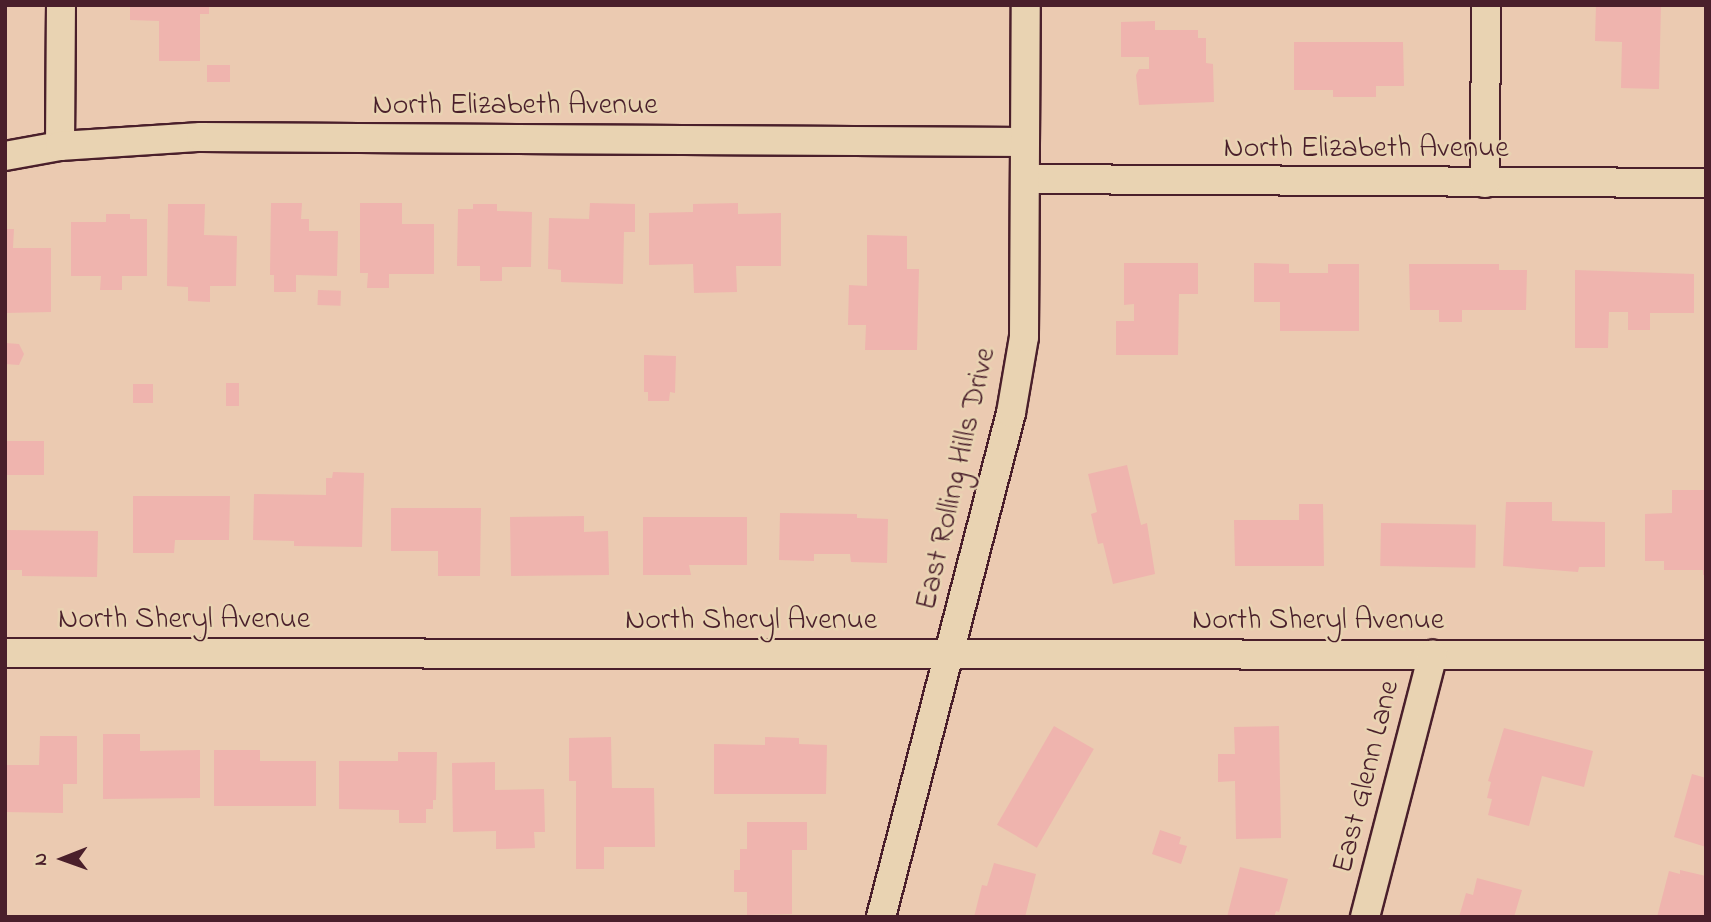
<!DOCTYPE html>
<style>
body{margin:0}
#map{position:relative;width:1711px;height:922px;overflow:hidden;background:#ebcab1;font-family:"Indie Flower",sans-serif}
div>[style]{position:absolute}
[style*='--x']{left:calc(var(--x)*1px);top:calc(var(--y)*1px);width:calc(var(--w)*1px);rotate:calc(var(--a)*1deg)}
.building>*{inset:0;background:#efb4ae;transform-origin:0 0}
.roads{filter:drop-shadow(2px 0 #4a1f2b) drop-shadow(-2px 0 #4a1f2b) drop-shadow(0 2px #4a1f2b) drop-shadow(0 -2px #4a1f2b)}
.minor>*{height:28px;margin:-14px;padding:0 14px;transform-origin:14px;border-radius:14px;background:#e9d3b2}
span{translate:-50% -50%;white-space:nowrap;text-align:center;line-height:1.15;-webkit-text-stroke:5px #e9d3b2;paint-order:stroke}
.street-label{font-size:30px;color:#4a1f2b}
.frame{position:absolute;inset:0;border:7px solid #4a1f2b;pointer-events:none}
.north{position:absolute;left:28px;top:824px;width:70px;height:70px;-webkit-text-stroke:5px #e9d3b2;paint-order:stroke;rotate:269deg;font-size:19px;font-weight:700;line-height:28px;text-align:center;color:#4a1f2b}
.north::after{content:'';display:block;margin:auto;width:24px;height:32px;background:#4a1f2b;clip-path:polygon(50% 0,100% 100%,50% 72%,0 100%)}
</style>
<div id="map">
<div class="building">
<div style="clip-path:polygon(130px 5px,209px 5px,209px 14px,200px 14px,200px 61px,159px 61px,159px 21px,130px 20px)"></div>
<div style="clip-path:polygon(1596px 5px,1661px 5px,1659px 89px,1621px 88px,1622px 42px,1595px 41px)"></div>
<div style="clip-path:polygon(1155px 21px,1155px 30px,1198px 30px,1198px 38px,1206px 38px,1206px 63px,1213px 64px,1214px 102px,1139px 105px,1136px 75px,1139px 69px,1149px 69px,1149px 57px,1121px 57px,1121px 22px)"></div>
<div style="clip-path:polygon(1294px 42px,1403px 42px,1404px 86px,1376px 86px,1376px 97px,1333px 97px,1333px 90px,1294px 90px)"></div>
<div style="left:230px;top:65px;width:17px;height:23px;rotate:90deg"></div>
<div style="clip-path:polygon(271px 203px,302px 203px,301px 219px,309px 219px,309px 231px,338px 231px,337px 276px,296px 275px,296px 292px,274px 292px,274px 275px,270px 275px)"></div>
<div style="clip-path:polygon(360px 203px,402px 203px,402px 224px,434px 224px,434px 274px,389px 274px,389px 288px,367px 288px,368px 273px,360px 273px)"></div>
<div style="clip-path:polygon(590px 203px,635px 204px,635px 232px,624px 232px,623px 284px,561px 282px,561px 270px,548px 269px,549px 218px,589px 219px)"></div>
<div style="clip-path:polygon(738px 203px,738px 214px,781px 213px,781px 266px,736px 266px,737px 292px,694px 293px,693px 264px,649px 265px,649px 213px,693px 212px,693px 204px)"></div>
<div style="clip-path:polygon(168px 204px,205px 204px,204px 235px,237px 236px,236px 286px,210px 286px,210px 302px,188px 301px,188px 287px,167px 286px)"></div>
<div style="clip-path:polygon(473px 204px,497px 204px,497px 211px,532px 212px,531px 267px,502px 267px,502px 281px,480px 281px,480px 266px,457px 266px,458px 209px,473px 209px)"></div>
<div style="clip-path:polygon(106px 214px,130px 214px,130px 219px,147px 219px,147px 276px,122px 276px,122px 290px,100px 290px,101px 276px,71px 276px,71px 222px,106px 222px)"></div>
<div style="clip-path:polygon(5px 229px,14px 229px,13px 248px,51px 248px,51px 312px,5px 313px)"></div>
<div style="clip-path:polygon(867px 235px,907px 236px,907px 269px,919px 269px,917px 350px,865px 350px,866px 325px,848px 325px,849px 285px,867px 286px)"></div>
<div style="clip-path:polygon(1124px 263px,1198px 263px,1198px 294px,1179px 294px,1178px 355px,1116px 355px,1116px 321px,1134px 321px,1134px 304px,1124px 305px)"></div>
<div style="clip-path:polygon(1254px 263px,1289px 264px,1289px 273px,1328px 273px,1328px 264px,1359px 264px,1359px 331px,1280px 331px,1280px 302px,1254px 302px)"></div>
<div style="clip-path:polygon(1409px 264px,1499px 264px,1499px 270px,1527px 270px,1526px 310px,1462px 310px,1462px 322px,1439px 322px,1439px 310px,1410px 310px)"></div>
<div style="clip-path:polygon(1575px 270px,1694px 274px,1694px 313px,1650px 313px,1650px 330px,1628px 330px,1628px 312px,1609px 312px,1608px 348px,1575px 348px)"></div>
<div style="left:318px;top:290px;width:23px;height:15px;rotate:2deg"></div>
<div style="clip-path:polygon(6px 343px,19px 344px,24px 354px,19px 365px,5px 364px)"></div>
<div style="clip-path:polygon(644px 355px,676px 356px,675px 393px,670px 392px,669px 401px,648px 401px,648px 392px,644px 392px)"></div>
<div style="left:226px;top:383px;width:13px;height:23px"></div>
<div style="left:133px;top:384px;width:20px;height:19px"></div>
<div style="left:5px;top:441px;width:39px;height:34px"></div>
<div style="clip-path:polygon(1127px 465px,1141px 525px,1147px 523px,1155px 574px,1113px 584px,1103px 543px,1098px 544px,1091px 514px,1097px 512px,1088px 474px)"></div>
<div style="clip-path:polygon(333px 472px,364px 473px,362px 547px,294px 546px,294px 541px,253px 540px,254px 494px,326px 495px,326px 478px,332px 478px)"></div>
<div style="clip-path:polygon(1672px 490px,1706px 490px,1706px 575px,1703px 575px,1703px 570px,1664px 570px,1664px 561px,1645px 561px,1645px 514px,1672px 513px)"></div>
<div style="clip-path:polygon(133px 496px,230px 496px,229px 540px,175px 540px,174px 553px,133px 553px)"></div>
<div style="clip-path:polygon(1506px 502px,1552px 502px,1552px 521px,1605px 522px,1605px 567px,1579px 567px,1578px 572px,1503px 566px)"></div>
<div style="clip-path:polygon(1299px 504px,1323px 504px,1324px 566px,1235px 566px,1234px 520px,1299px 520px)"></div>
<div style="clip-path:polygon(391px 508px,481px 508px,480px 576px,438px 576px,438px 551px,391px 551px)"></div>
<div style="clip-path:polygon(780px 513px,857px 514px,857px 518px,888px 519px,887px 563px,851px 562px,850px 554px,814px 554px,814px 561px,779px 560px)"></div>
<div style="clip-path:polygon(584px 516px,584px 532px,608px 531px,609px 575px,511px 576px,510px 517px)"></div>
<div style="clip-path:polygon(643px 517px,747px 517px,747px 565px,689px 565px,691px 575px,643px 575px)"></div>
<div style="left:1381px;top:523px;width:95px;height:43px;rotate:1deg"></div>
<div style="clip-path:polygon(5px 530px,98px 531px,97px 577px,22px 576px,22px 570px,5px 570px)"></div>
<div style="left:1054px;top:726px;width:46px;height:114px;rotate:30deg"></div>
<div style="clip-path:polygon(1279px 726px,1281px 838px,1236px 839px,1235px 781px,1218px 782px,1218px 754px,1235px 754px,1234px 727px)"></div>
<div style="clip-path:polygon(1504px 728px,1593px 751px,1584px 787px,1542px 776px,1529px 826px,1488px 815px,1492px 799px,1487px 798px,1491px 782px,1488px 781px)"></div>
<div style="clip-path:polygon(103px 734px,140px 734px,140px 751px,200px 750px,200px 798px,103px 799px)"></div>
<div style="clip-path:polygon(40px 736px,77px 736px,77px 784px,63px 784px,63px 813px,5px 812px,5px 765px,39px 765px)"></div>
<div style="clip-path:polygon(611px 737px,612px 788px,654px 788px,655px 847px,604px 847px,604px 869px,576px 869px,576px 781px,569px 781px,569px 738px)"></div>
<div style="clip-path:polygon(765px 737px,799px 738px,799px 744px,827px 745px,826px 794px,714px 794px,714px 744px,765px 745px)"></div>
<div style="clip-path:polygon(214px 750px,260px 750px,260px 761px,316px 761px,316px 806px,214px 806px)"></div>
<div style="clip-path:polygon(398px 752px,437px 752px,436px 800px,433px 800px,433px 809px,426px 809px,426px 823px,399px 823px,399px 810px,339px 809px,339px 761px,398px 761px)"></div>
<div style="clip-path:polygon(495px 762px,495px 790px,544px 789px,545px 832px,534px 832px,535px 848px,496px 849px,496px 831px,453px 832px,452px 763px)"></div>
<div style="clip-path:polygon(1692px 774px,1706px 778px,1706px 847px,1674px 837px)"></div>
<div style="clip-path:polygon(747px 822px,807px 822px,807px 850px,792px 850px,792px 914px,747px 915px,747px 892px,734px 892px,734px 870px,740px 870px,740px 849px,747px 849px)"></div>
<div style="clip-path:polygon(1160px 830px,1181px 837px,1179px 844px,1187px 846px,1181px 864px,1152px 854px)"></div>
<div style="clip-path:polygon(994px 863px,1036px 874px,1025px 917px,974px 917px,982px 885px,987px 886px)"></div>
<div style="clip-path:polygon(1240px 867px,1288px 879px,1279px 912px,1276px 911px,1274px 917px,1227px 917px)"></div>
<div style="clip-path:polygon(1680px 870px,1706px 876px,1706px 917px,1657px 917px,1669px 871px,1680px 874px)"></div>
<div style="clip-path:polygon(1477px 878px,1522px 890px,1514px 917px,1459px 917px,1466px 893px,1473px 895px)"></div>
</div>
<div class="roads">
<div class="minor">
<div style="--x:60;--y:146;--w:141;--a:-89.6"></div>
<div style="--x:5;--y:156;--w:56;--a:-10.3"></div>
<div style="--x:60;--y:146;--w:141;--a:-3.7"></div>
<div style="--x:201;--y:137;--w:824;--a:0.35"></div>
<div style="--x:1025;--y:179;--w:681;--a:0.34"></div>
<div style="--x:1485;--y:183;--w:178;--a:-89.7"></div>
<div style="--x:5;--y:653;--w:1701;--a:0.07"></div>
<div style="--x:881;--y:917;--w:520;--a:-75.54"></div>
<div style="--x:1011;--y:413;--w:77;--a:-80.3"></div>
<div style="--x:1024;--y:337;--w:332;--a:-89.7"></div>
<div style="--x:1365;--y:917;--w:271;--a:-75.5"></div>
</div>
</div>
<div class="street-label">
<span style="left:515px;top:106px">North Elizabeth Avenue</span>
<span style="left:1366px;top:149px">North Elizabeth Avenue</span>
<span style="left:957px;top:479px;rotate:-77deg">East Rolling Hills Drive</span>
<span style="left:184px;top:620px">North Sheryl Avenue</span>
<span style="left:751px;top:621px">North Sheryl Avenue</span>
<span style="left:1318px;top:621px">North Sheryl Avenue</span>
<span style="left:1367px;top:777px;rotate:-76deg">East Glenn Lane</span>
</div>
<div class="frame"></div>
<div class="north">N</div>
</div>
